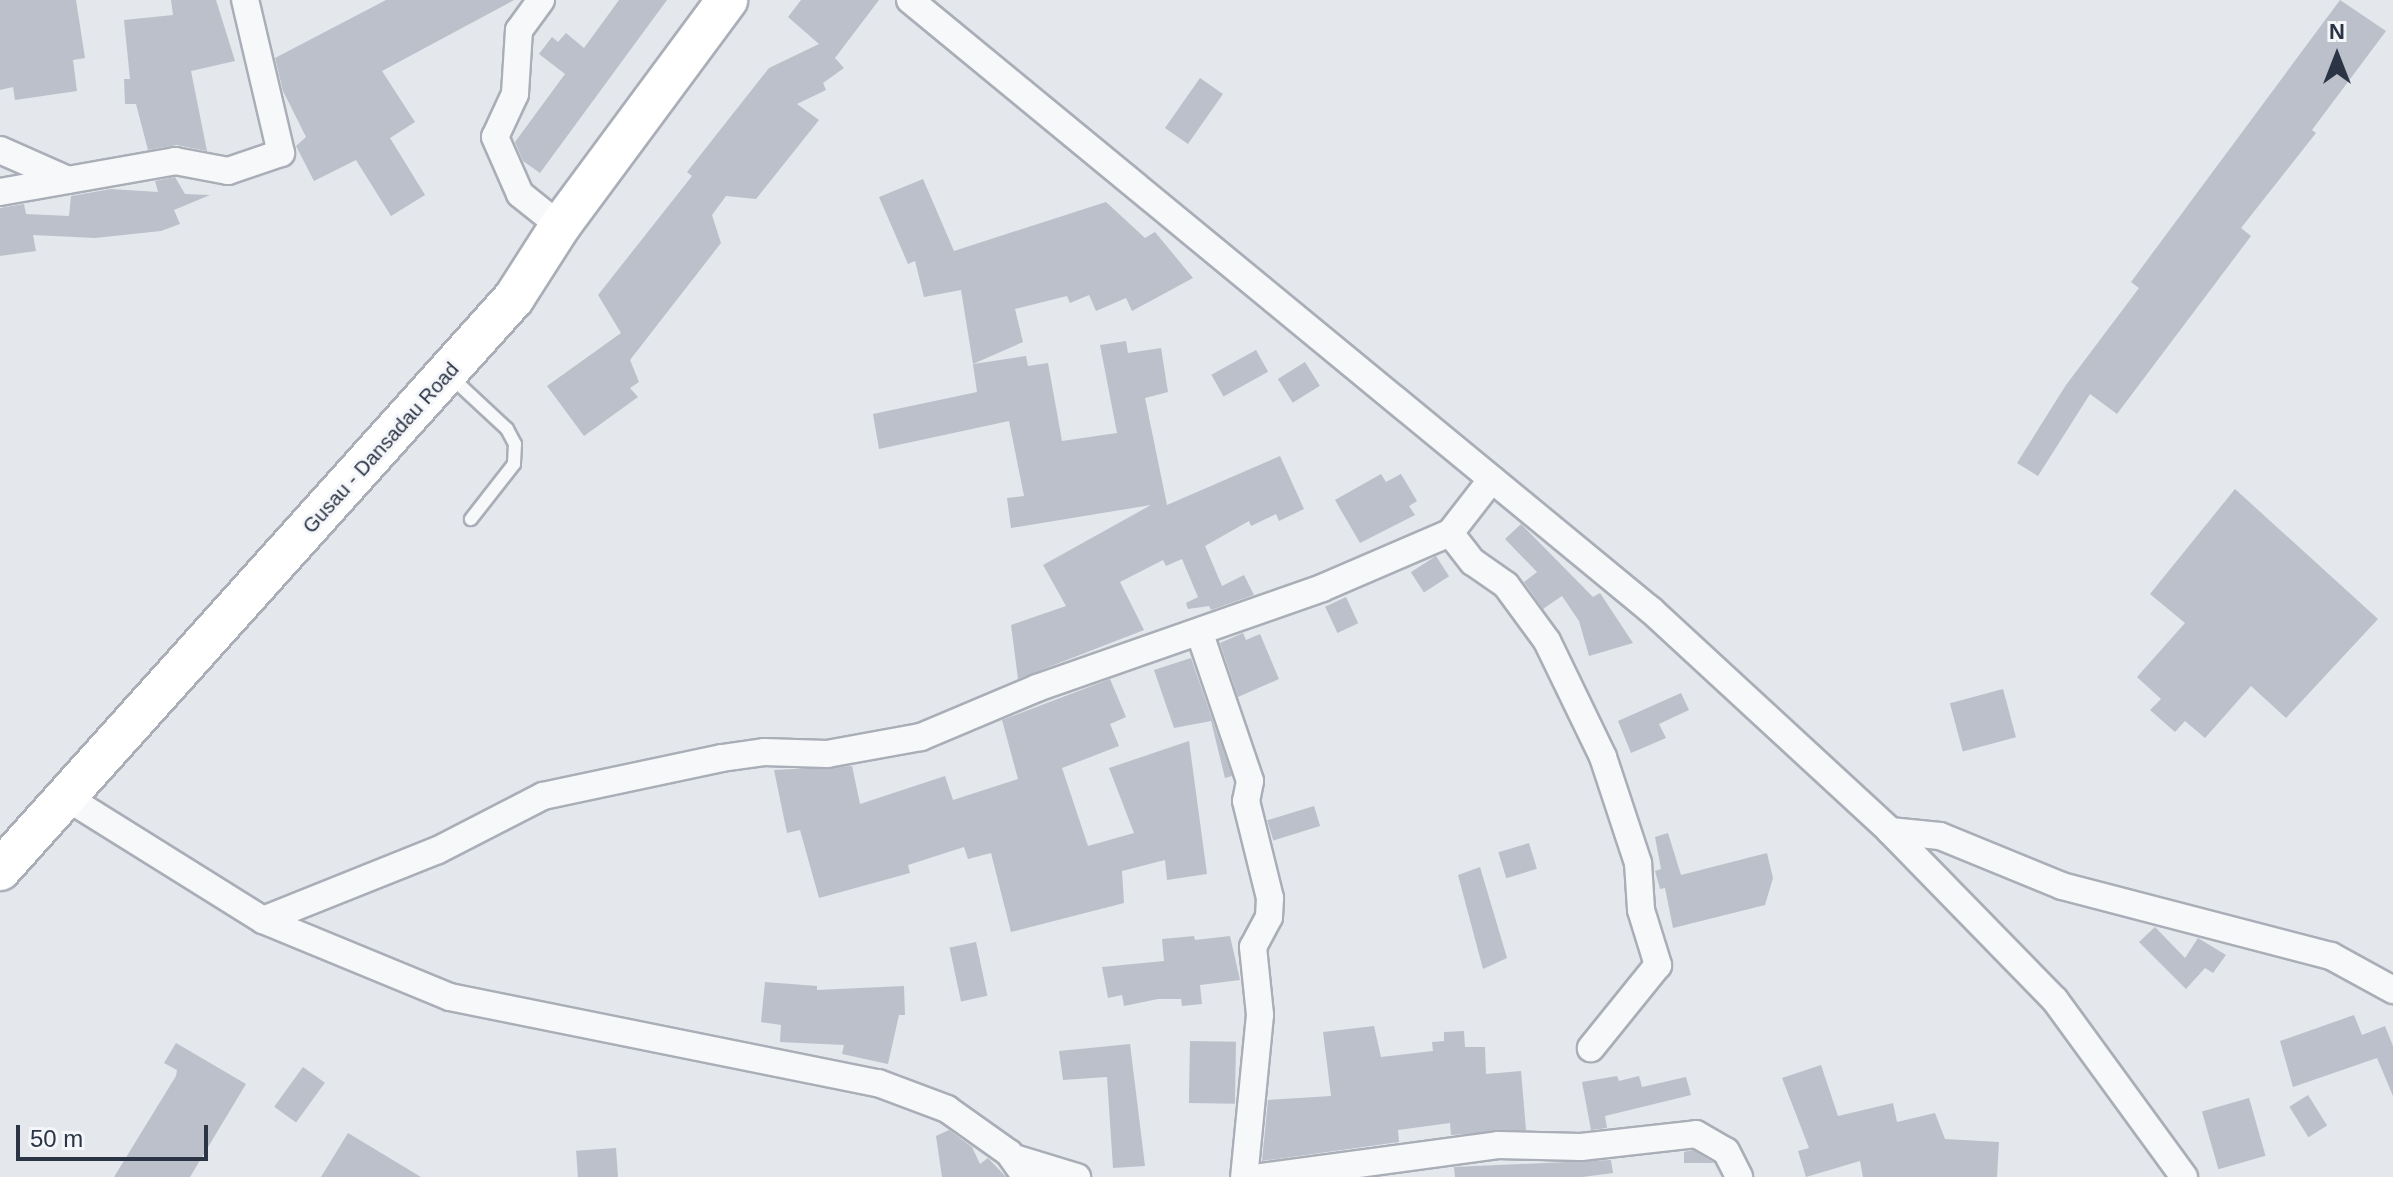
<!DOCTYPE html>
<style>
body{margin:0}
#map{position:relative;width:2393px;height:1177px;overflow:hidden;background:#e4e7ec;font-family:Helvetica,sans-serif}
div>[style]{position:absolute}
[style*='--x']{left:calc(var(--x)*1px);top:calc(var(--y)*1px);width:calc(var(--w)*1px);rotate:calc(var(--a)*1deg)}
.building>*{inset:0;background:#bbc0ca;transform-origin:0 0}
.roads{filter:drop-shadow(2px 0 #a9aeb7) drop-shadow(-2px 0 #a9aeb7) drop-shadow(0 2px #a9aeb7) drop-shadow(0 -2px #a9aeb7)}
.lane>*{height:12px;margin:-6px;padding:0 6px;transform-origin:6px;border-radius:6px;background:#f7f8fa}
.street>*{height:26px;margin:-13px;padding:0 13px;transform-origin:13px;border-radius:13px;background:#f7f8fa}
.primary>*{height:40px;margin:-20px;padding:0 20px;transform-origin:20px;border-radius:20px;background:#fff}
span{translate:-50% -50%;white-space:nowrap;text-align:center;line-height:1.15;-webkit-text-stroke:6px #f4f6f9;paint-order:stroke}
.street-label{font-size:20px;color:#2b3445}
.north{position:absolute;left:2297px;top:16px;width:80px;height:80px;-webkit-text-stroke:6px #f4f6f9;paint-order:stroke;rotate:0deg;font-size:22px;font-weight:700;line-height:32px;text-align:center;color:#2b3445}
.north::after{content:'';display:block;margin:auto;width:28px;height:36px;background:#2b3445;clip-path:polygon(50% 0,100% 100%,50% 72%,0 100%)}
.scale{position:absolute;left:16px;top:1125px;width:192px;height:36px;box-sizing:border-box;border:4px solid #2b3445;border-top:0;padding-left:10px;font-size:24px;line-height:28px;white-space:nowrap;color:#2b3445;-webkit-text-stroke:6px #f4f6f9;paint-order:stroke}
</style>
<div id="map">
<div class="building">
<div style="clip-path:polygon(0 0,76px 0,85px 58px,73px 60px,77px 91px,15px 100px,13px 87px,0 90px)"></div>
<div style="clip-path:polygon(171px 0,216px 0,235px 61px,191px 71px,207px 151px,177px 145px,148px 150px,136px 104px,125px 104px,124px 79px,130px 79px,124px 20px,173px 15px)"></div>
<div style="clip-path:polygon(386px 0,514px 0,382px 71px,415px 122px,390px 138px,425px 195px,391px 216px,356px 160px,314px 181px,296px 146px,306px 137px,283px 91px,275px 58px)"></div>
<div style="clip-path:polygon(619px 0,667px 0,540px 173px,523px 161px,515px 142px,565px 74px,539px 54px,552px 37px,558px 42px,566px 33px,584px 48px)"></div>
<div style="clip-path:polygon(801px 0,879px 0,835px 58px,844px 68px,823px 83px,826px 90px,797px 104px,819px 120px,756px 199px,726px 196px,712px 215px,721px 243px,630px 360px,639px 382px,630px 388px,638px 397px,584px 436px,547px 386px,621px 333px,598px 295px,692px 176px,687px 172px,769px 68px,819px 44px,788px 17px)"></div>
<div style="clip-path:polygon(2340px 0,2386px 31px,2312px 130px,2316px 133px,2241px 228px,2251px 236px,2117px 414px,2090px 394px,2038px 476px,2017px 463px,2066px 385px,2139px 288px,2131px 282px)"></div>
<div style="left:1200px;top:78px;width:28px;height:61px;rotate:35deg"></div>
<div style="clip-path:polygon(175px 177px,185px 194px,210px 195px,174px 210px,180px 224px,161px 231px,95px 238px,33px 235px,36px 251px,0 256px,0 208px,24px 204px,26px 214px,69px 216px,71px 196px,111px 189px,158px 192px,155px 181px)"></div>
<div style="clip-path:polygon(923px 179px,954px 251px,1106px 202px,1145px 238px,1155px 232px,1193px 278px,1132px 311px,1126px 298px,1096px 311px,1089px 295px,1070px 303px,1067px 296px,1015px 309px,1023px 342px,973px 364px,961px 290px,924px 297px,915px 261px,908px 264px,879px 197px)"></div>
<div style="clip-path:polygon(1126px 341px,1128px 353px,1161px 348px,1168px 392px,1145px 398px,1167px 505px,1280px 456px,1304px 509px,1279px 521px,1276px 514px,1251px 526px,1249px 521px,1205px 546px,1222px 586px,1244px 575px,1254px 595px,1211px 610px,1209px 606px,1188px 609px,1186px 603px,1198px 597px,1182px 559px,1166px 566px,1163px 560px,1120px 582px,1144px 630px,1018px 679px,1011px 625px,1066px 606px,1043px 565px,1151px 505px,1011px 528px,1007px 498px,1024px 496px,1009px 421px,879px 449px,873px 414px,977px 392px,973px 364px,1026px 356px,1028px 366px,1048px 363px,1062px 441px,1117px 433px,1100px 345px)"></div>
<div style="left:1256px;top:350px;width:25px;height:51px;rotate:61deg"></div>
<div style="left:1305px;top:362px;width:28px;height:32px;rotate:58deg"></div>
<div style="clip-path:polygon(1381px 474px,1386px 482px,1401px 474px,1417px 501px,1409px 506px,1415px 515px,1360px 543px,1335px 500px)"></div>
<div style="clip-path:polygon(2235px 489px,2378px 619px,2286px 718px,2251px 686px,2205px 738px,2185px 721px,2175px 732px,2150px 710px,2161px 699px,2137px 677px,2185px 623px,2150px 594px)"></div>
<div style="clip-path:polygon(1521px 524px,1593px 597px,1600px 593px,1633px 643px,1589px 656px,1579px 621px,1562px 596px,1543px 609px,1524px 582px,1537px 572px,1505px 539px)"></div>
<div style="left:1436px;top:556px;width:24px;height:30px;rotate:57deg"></div>
<div style="left:1346px;top:597px;width:29px;height:23px;rotate:65deg"></div>
<div style="clip-path:polygon(1243px 633px,1246px 640px,1260px 634px,1279px 679px,1238px 697px,1220px 643px)"></div>
<div style="clip-path:polygon(1191px 658px,1232px 776px,1225px 778px,1211px 721px,1174px 728px,1154px 670px)"></div>
<div style="clip-path:polygon(1110px 679px,1126px 717px,1110px 724px,1119px 746px,1062px 768px,1088px 846px,1134px 833px,1109px 768px,1189px 741px,1207px 874px,1167px 880px,1165px 860px,1122px 871px,1124px 903px,1011px 932px,991px 853px,968px 859px,964px 847px,908px 865px,910px 873px,819px 898px,800px 830px,787px 833px,774px 770px,852px 766px,860px 804px,945px 776px,953px 800px,1018px 779px,1002px 720px)"></div>
<div style="left:2003px;top:689px;width:50px;height:55px;rotate:75deg"></div>
<div style="clip-path:polygon(1681px 693px,1689px 710px,1659px 724px,1666px 738px,1631px 753px,1618px 721px)"></div>
<div style="left:1314px;top:806px;width:21px;height:49px;rotate:73deg"></div>
<div style="clip-path:polygon(1668px 833px,1681px 875px,1767px 853px,1773px 878px,1765px 905px,1673px 928px,1665px 888px,1660px 889px,1655px 871px,1661px 869px,1655px 837px)"></div>
<div style="left:1529px;top:843px;width:27px;height:32px;rotate:73deg"></div>
<div style="clip-path:polygon(1480px 867px,1507px 958px,1483px 969px,1458px 875px)"></div>
<div style="clip-path:polygon(2155px 927px,2185px 958px,2198px 938px,2226px 955px,2213px 973px,2205px 968px,2186px 989px,2139px 942px)"></div>
<div style="clip-path:polygon(1194px 936px,1195px 940px,1230px 936px,1240px 980px,1200px 985px,1202px 1004px,1182px 1006px,1181px 999px,1158px 999px,1124px 1006px,1122px 995px,1108px 998px,1102px 967px,1164px 961px,1162px 939px)"></div>
<div style="left:976px;top:942px;width:55px;height:27px;rotate:78deg"></div>
<div style="clip-path:polygon(765px 982px,817px 986px,817px 990px,904px 986px,905px 1015px,899px 1015px,888px 1064px,842px 1054px,844px 1045px,780px 1042px,781px 1025px,761px 1022px)"></div>
<div style="clip-path:polygon(2354px 1015px,2362px 1035px,2385px 1026px,2393px 1046px,2393px 1096px,2377px 1058px,2293px 1087px,2280px 1041px)"></div>
<div style="clip-path:polygon(1374px 1026px,1381px 1057px,1433px 1051px,1432px 1042px,1444px 1041px,1444px 1032px,1464px 1031px,1465px 1047px,1485px 1047px,1486px 1074px,1521px 1071px,1526px 1130px,1451px 1135px,1450px 1123px,1398px 1130px,1399px 1142px,1262px 1161px,1268px 1100px,1331px 1096px,1323px 1032px)"></div>
<div style="left:1190px;top:1041px;width:46px;height:62px;rotate:1deg"></div>
<div style="clip-path:polygon(176px 1043px,246px 1084px,190px 1177px,114px 1177px,176px 1076px,177px 1070px,164px 1063px)"></div>
<div style="clip-path:polygon(1130px 1044px,1145px 1166px,1113px 1168px,1107px 1077px,1063px 1080px,1059px 1051px)"></div>
<div style="clip-path:polygon(1821px 1065px,1838px 1116px,1893px 1103px,1897px 1122px,1935px 1113px,1945px 1139px,1999px 1142px,1997px 1177px,1863px 1177px,1860px 1161px,1806px 1177px,1798px 1151px,1809px 1148px,1782px 1078px)"></div>
<div style="left:303px;top:1067px;width:27px;height:49px;rotate:36deg"></div>
<div style="clip-path:polygon(1617px 1076px,1619px 1081px,1639px 1076px,1642px 1087px,1686px 1077px,1691px 1095px,1605px 1116px,1607px 1128px,1591px 1130px,1582px 1082px)"></div>
<div style="left:2308px;top:1095px;width:36px;height:22px;rotate:58deg"></div>
<div style="left:2249px;top:1098px;width:60px;height:49px;rotate:74deg"></div>
<div style="clip-path:polygon(949px 1130px,972px 1147px,980px 1164px,988px 1158px,1006px 1177px,942px 1177px,936px 1136px)"></div>
<div style="clip-path:polygon(348px 1133px,421px 1177px,321px 1177px)"></div>
<div style="left:616px;top:1148px;width:29px;height:40px;rotate:86deg"></div>
<div style="clip-path:polygon(1693px 1150px,1714px 1163px,1684px 1163px,1684px 1152px)"></div>
<div style="clip-path:polygon(1611px 1160px,1613px 1173px,1582px 1177px,1455px 1177px,1454px 1167px)"></div>
</div>
<div class="roads">
<div class="lane">
<div style="--x:450;--y:376;--w:78;--a:42.9"></div>
<div style="--x:507;--y:429;--w:17;--a:62"></div>
<div style="--x:515;--y:444;--w:20;--a:93"></div>
<div style="--x:514;--y:464;--w:70;--a:128"></div>
</div>
<div class="street">
<div style="--x:541;--y:0;--w:37;--a:126"></div>
<div style="--x:519;--y:30;--w:64;--a:93.6"></div>
<div style="--x:515;--y:94;--w:47;--a:114.9"></div>
<div style="--x:495;--y:137;--w:62;--a:66.3"></div>
<div style="--x:520;--y:194;--w:51;--a:38.7"></div>
<div style="--x:910;--y:0;--w:961;--a:39.47"></div>
<div style="--x:1652;--y:611;--w:324;--a:42.7"></div>
<div style="--x:1890;--y:831;--w:236;--a:45.7"></div>
<div style="--x:2055;--y:1000;--w:219;--a:53.9"></div>
<div style="--x:0;--y:150;--w:74;--a:23.8"></div>
<div style="--x:0;--y:192;--w:178;--a:-10"></div>
<div style="--x:175;--y:161;--w:54;--a:10.7"></div>
<div style="--x:228;--y:171;--w:56;--a:-18.8"></div>
<div style="--x:281;--y:153;--w:157;--a:-103.2"></div>
<div style="--x:1450;--y:533;--w:37;--a:52"></div>
<div style="--x:1473;--y:562;--w:40;--a:34.9"></div>
<div style="--x:1506;--y:585;--w:69;--a:53.8"></div>
<div style="--x:1547;--y:641;--w:129;--a:64.2"></div>
<div style="--x:1603;--y:757;--w:112;--a:71.7"></div>
<div style="--x:1638;--y:863;--w:47;--a:86.3"></div>
<div style="--x:1641;--y:910;--w:58;--a:72.8"></div>
<div style="--x:1658;--y:965;--w:107;--a:128.9"></div>
<div style="--x:1200;--y:634;--w:155;--a:71.2"></div>
<div style="--x:1250;--y:781;--w:20;--a:101"></div>
<div style="--x:1246;--y:801;--w:100;--a:76.1"></div>
<div style="--x:1270;--y:898;--w:19;--a:93"></div>
<div style="--x:1269;--y:917;--w:34;--a:118"></div>
<div style="--x:1253;--y:947;--w:68;--a:84.1"></div>
<div style="--x:1260;--y:1015;--w:163;--a:95.6"></div>
<div style="--x:66;--y:797;--w:232;--a:32"></div>
<div style="--x:263;--y:920;--w:202;--a:22.4"></div>
<div style="--x:450;--y:997;--w:437;--a:11.4"></div>
<div style="--x:878;--y:1083;--w:74;--a:20.6"></div>
<div style="--x:947;--y:1109;--w:76;--a:35.4"></div>
<div style="--x:1009;--y:1153;--w:29;--a:55"></div>
<div style="--x:1890;--y:831;--w:50;--a:5.7"></div>
<div style="--x:1940;--y:836;--w:132;--a:22.3"></div>
<div style="--x:2062;--y:886;--w:278;--a:14.6"></div>
<div style="--x:2331;--y:956;--w:71;--a:28.7"></div>
<div style="--x:263;--y:920;--w:188;--a:-21.8"></div>
<div style="--x:438;--y:850;--w:118;--a:-27.2"></div>
<div style="--x:543;--y:796;--w:183;--a:-12"></div>
<div style="--x:722;--y:758;--w:42;--a:-8.1"></div>
<div style="--x:764;--y:752;--w:63;--a:1.8"></div>
<div style="--x:827;--y:754;--w:96;--a:-10.3"></div>
<div style="--x:921;--y:737;--w:126;--a:-22.9"></div>
<div style="--x:1037;--y:688;--w:302;--a:-19.3"></div>
<div style="--x:1322;--y:588;--w:139;--a:-23.3"></div>
<div style="--x:1450;--y:533;--w:68;--a:-52.1"></div>
<div style="--x:1014;--y:1158;--w:66;--a:16.8"></div>
<div style="--x:1262;--y:1177;--w:238;--a:-7.7"></div>
<div style="--x:1498;--y:1145;--w:83;--a:1.4"></div>
<div style="--x:1581;--y:1147;--w:116;--a:-6.4"></div>
<div style="--x:1696;--y:1134;--w:34;--a:30"></div>
<div style="--x:1726;--y:1151;--w:29;--a:63"></div>
</div>
<div class="primary">
<div style="--x:0;--y:870;--w:769;--a:-48.06"></div>
<div style="--x:514;--y:298;--w:85;--a:-57.4"></div>
<div style="--x:560;--y:226;--w:281;--a:-53.5"></div>
</div>
</div>
<div class="street-label">
<span style="left:381px;top:448px;rotate:-48deg">Gusau - Dansadau Road</span>
</div>
<div class="north">N</div>
<div class="scale">50 m</div>
</div>
